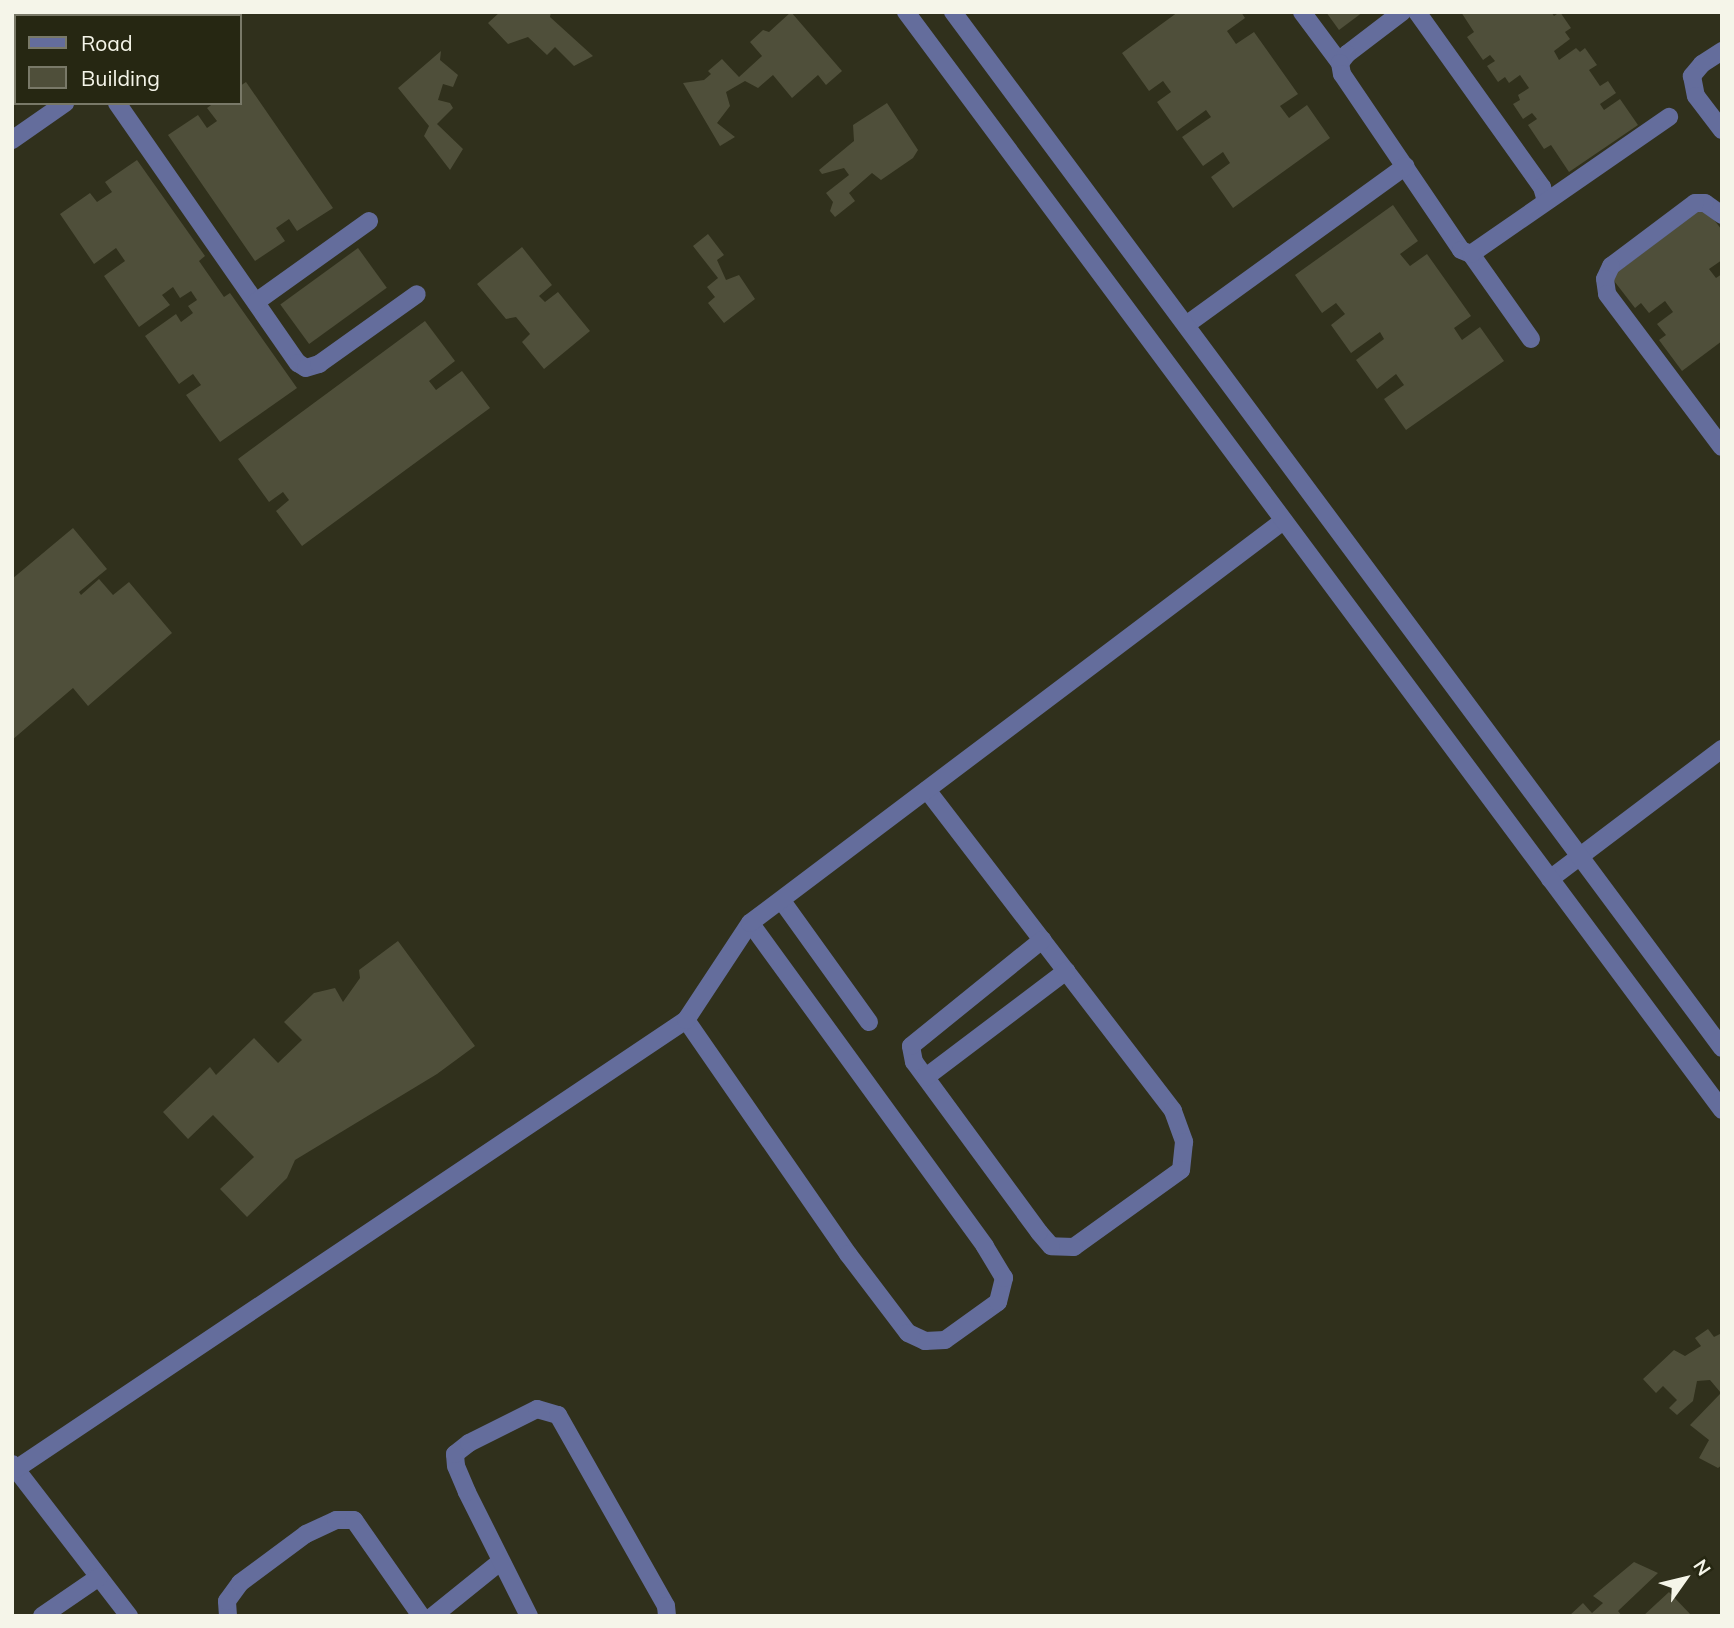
<!DOCTYPE html>
<style>
body{margin:0}
#map{position:relative;width:1734px;height:1628px;overflow:hidden;background:#30301c;font-family:Mulish,sans-serif}
div>[style]{position:absolute}
[style*='--x']{left:calc(var(--x)*1px);top:calc(var(--y)*1px);width:calc(var(--w)*1px);rotate:calc(var(--a)*1deg)}
.building>*{inset:0;background:#4f4f3a;transform-origin:0 0}
.minor>*{height:18px;margin:-9px;padding:0 9px;transform-origin:9px;border-radius:9px;background:#646d9c}
.tertiary>*{height:18px;margin:-9px;padding:0 9px;transform-origin:9px;border-radius:9px;background:#646d9c}
span{translate:-50% -50%;white-space:nowrap;text-align:center;line-height:1.15;-webkit-text-stroke:5px #262712;paint-order:stroke}
.frame{position:absolute;inset:0;border:14px solid #f5f5e9;pointer-events:none}
.legend{position:absolute;left:14px;top:14px;width:228px;height:91px;box-sizing:border-box;background:#262712;border:2px solid #797968;margin:0;padding:9px 12px;list-style:none;font-size:21px;color:#f5f5e9}
.legend li{display:flex;align-items:center;gap:14px;height:35px}
.legend b{width:35px;border:2px solid #797968}
.north{position:absolute;left:1650px;top:1544px;width:70px;height:70px;-webkit-text-stroke:5px #262712;paint-order:stroke;rotate:56deg;font-size:19px;font-weight:700;line-height:28px;text-align:center;color:#f5f5e9}
.north::after{content:'';display:block;margin:auto;width:24px;height:32px;background:#f5f5e9;clip-path:polygon(50% 0,100% 100%,50% 72%,0 100%)}
</style>
<div id="map">
<div class="building">
<div style="clip-path:polygon(500px 12px,551px 12px,550px 17px,593px 56px,574px 66px,555px 47px,547px 55px,528px 37px,508px 44px,488px 23px)"></div>
<div style="clip-path:polygon(791px 12px,842px 71px,826px 85px,818px 75px,792px 98px,773px 75px,758px 88px,745px 81px,726px 92px,730px 106px,717px 123px,735px 137px,720px 146px,683px 83px,704px 80px,711px 74px,708px 71px,722px 59px,739px 77px,762px 56px,750px 42px,763px 30px,769px 32px)"></div>
<div style="clip-path:polygon(1178px 12px,1241px 12px,1245px 18px,1227px 31px,1236px 44px,1254px 32px,1298px 94px,1280px 106px,1289px 118px,1307px 105px,1330px 138px,1233px 208px,1211px 177px,1230px 163px,1223px 152px,1203px 166px,1182px 137px,1211px 117px,1206px 110px,1177px 131px,1157px 102px,1171px 92px,1163px 81px,1149px 91px,1122px 53px)"></div>
<div style="clip-path:polygon(1326px 12px,1363px 12px,1339px 30px)"></div>
<div style="clip-path:polygon(1461px 12px,1551px 12px,1554px 16px,1560px 12px,1571px 28px,1565px 32px,1570px 39px,1554px 51px,1559px 60px,1576px 48px,1580px 52px,1585px 48px,1597px 65px,1589px 70px,1600px 86px,1608px 81px,1616px 93px,1600px 104px,1604px 110px,1620px 99px,1638px 125px,1569px 172px,1551px 145px,1544px 149px,1528px 125px,1537px 119px,1532px 113px,1523px 119px,1513px 104px,1520px 100px,1518px 95px,1529px 88px,1520px 75px,1509px 83px,1505px 77px,1498px 82px,1487px 66px,1495px 61px,1490px 55px,1483px 60px,1467px 37px,1474px 32px)"></div>
<div style="clip-path:polygon(441px 51px,440px 60px,458px 75px,453px 87px,443px 84px,438px 100px,450px 103px,453px 108px,437px 124px,463px 149px,450px 170px,424px 136px,429px 126px,398px 88px)"></div>
<div style="clip-path:polygon(246px 82px,333px 208px,297px 231px,289px 219px,276px 228px,285px 241px,255px 261px,168px 135px,198px 115px,207px 128px,217px 121px,207px 108px,214px 103px,240px 103px,240px 86px)"></div>
<div style="clip-path:polygon(887px 103px,918px 150px,913px 158px,881px 180px,872px 173px,849px 193px,855px 201px,835px 217px,830px 211px,833px 202px,826px 193px,849px 175px,844px 168px,822px 174px,819px 170px,854px 141px,853px 125px)"></div>
<div style="clip-path:polygon(137px 160px,205px 256px,199px 261px,224px 297px,230px 293px,297px 388px,220px 442px,186px 395px,201px 385px,193px 374px,179px 384px,145px 336px,176px 314px,181px 322px,193px 313px,188px 306px,197px 300px,191px 291px,180px 298px,173px 287px,162px 295px,170px 305px,139px 327px,104px 276px,125px 261px,116px 248px,94px 264px,60px 214px,90px 193px,97px 202px,112px 192px,105px 182px)"></div>
<div style="clip-path:polygon(1393px 205px,1418px 241px,1400px 254px,1410px 266px,1427px 254px,1471px 316px,1454px 328px,1462px 340px,1480px 327px,1504px 361px,1406px 430px,1384px 399px,1404px 385px,1396px 374px,1377px 389px,1356px 360px,1384px 339px,1380px 332px,1351px 353px,1331px 325px,1345px 314px,1336px 303px,1322px 313px,1295px 275px)"></div>
<div style="clip-path:polygon(1704px 207px,1722px 230px,1722px 260px,1709px 269px,1716px 278px,1722px 274px,1722px 341px,1682px 371px,1659px 340px,1666px 335px,1657px 324px,1673px 312px,1665px 301px,1649px 313px,1641px 303px,1635px 308px,1611px 277px)"></div>
<div style="clip-path:polygon(708px 234px,724px 255px,717px 260px,726px 280px,739px 275px,755px 299px,724px 323px,708px 303px,715px 297px,707px 287px,718px 278px,693px 246px)"></div>
<div style="clip-path:polygon(522px 247px,552px 285px,539px 296px,545px 302px,558px 292px,590px 331px,544px 369px,522px 342px,530px 334px,516px 317px,506px 319px,477px 284px)"></div>
<div style="left:358px;top:248px;width:49px;height:96px;rotate:54deg"></div>
<div style="clip-path:polygon(425px 321px,455px 361px,429px 381px,436px 390px,462px 371px,490px 408px,302px 546px,276px 511px,289px 500px,283px 492px,269px 502px,238px 459px)"></div>
<div style="clip-path:polygon(73px 528px,107px 569px,79px 592px,81px 595px,99px 579px,113px 595px,129px 582px,172px 633px,88px 706px,73px 688px,12px 740px,12px 579px)"></div>
<div style="clip-path:polygon(398px 941px,475px 1046px,437px 1074px,295px 1160px,287px 1178px,247px 1217px,220px 1189px,254px 1157px,213px 1115px,188px 1139px,163px 1112px,210px 1067px,216px 1075px,254px 1038px,278px 1063px,302px 1040px,284px 1022px,314px 993px,335px 988px,343px 1002px,360px 978px,359px 970px)"></div>
<div style="clip-path:polygon(1708px 1329px,1714px 1337px,1722px 1333px,1722px 1465px,1718px 1468px,1699px 1458px,1709px 1440px,1690px 1425px,1721px 1393px,1710px 1380px,1697px 1381px,1693px 1401px,1677px 1415px,1669px 1408px,1677px 1400px,1663px 1386px,1656px 1393px,1643px 1379px,1674px 1350px,1685px 1356px,1701px 1346px,1695px 1338px)"></div>
<div style="clip-path:polygon(1634px 1562px,1658px 1573px,1618px 1611px,1622px 1616px,1569px 1616px,1583px 1603px,1592px 1613px,1603px 1603px,1593px 1596px)"></div>
<div style="clip-path:polygon(1669px 1592px,1692px 1616px,1643px 1616px)"></div>
</div>
<div class="minor">
<div style="--x:1302;--y:12;--w:64;--a:53.3"></div>
<div style="--x:1402;--y:12;--w:69;--a:142.6"></div>
<div style="--x:1347;--y:54;--w:11;--a:128"></div>
<div style="--x:1340;--y:63;--w:11;--a:80"></div>
<div style="--x:1342;--y:74;--w:212;--a:55.9"></div>
<div style="--x:1461;--y:250;--w:11;--a:22"></div>
<div style="--x:1471;--y:254;--w:104;--a:54.8"></div>
<div style="--x:1417;--y:12;--w:215;--a:54.5"></div>
<div style="--x:1542;--y:187;--w:15;--a:74"></div>
<div style="--x:1722;--y:51;--w:24;--a:147"></div>
<div style="--x:1702;--y:64;--w:16;--a:130"></div>
<div style="--x:1692;--y:76;--w:20;--a:79"></div>
<div style="--x:1696;--y:96;--w:43;--a:52.6"></div>
<div style="--x:117;--y:103;--w:317;--a:55.2"></div>
<div style="--x:298;--y:363;--w:9;--a:32"></div>
<div style="--x:306;--y:368;--w:14;--a:-17"></div>
<div style="--x:319;--y:364;--w:120;--a:-35.5"></div>
<div style="--x:1722;--y:215;--w:21;--a:-145"></div>
<div style="--x:1705;--y:203;--w:10;--a:180"></div>
<div style="--x:1695;--y:203;--w:105;--a:143.1"></div>
<div style="--x:1611;--y:266;--w:14;--a:115"></div>
<div style="--x:1605;--y:279;--w:15;--a:82"></div>
<div style="--x:1607;--y:294;--w:191;--a:53.1"></div>
<div style="--x:1471;--y:254;--w:241;--a:-34.7"></div>
<div style="--x:256;--y:302;--w:139;--a:-35.6"></div>
<div style="--x:1186;--y:325;--w:271;--a:-35.9"></div>
<div style="--x:927;--y:790;--w:404;--a:52.5"></div>
<div style="--x:1173;--y:1111;--w:33;--a:70"></div>
<div style="--x:1184;--y:1142;--w:28;--a:96"></div>
<div style="--x:1181;--y:1170;--w:132;--a:144.3"></div>
<div style="--x:1074;--y:1247;--w:23;--a:-178"></div>
<div style="--x:1051;--y:1246;--w:18;--a:-131"></div>
<div style="--x:1039;--y:1232;--w:211;--a:-126.3"></div>
<div style="--x:914;--y:1062;--w:16;--a:-101"></div>
<div style="--x:911;--y:1046;--w:169;--a:-39"></div>
<div style="--x:1550;--y:879;--w:216;--a:-37.1"></div>
<div style="--x:782;--y:901;--w:149;--a:54.3"></div>
<div style="--x:686;--y:1020;--w:285;--a:55.3"></div>
<div style="--x:848;--y:1254;--w:99;--a:52.8"></div>
<div style="--x:908;--y:1333;--w:19;--a:25"></div>
<div style="--x:925;--y:1341;--w:20;--a:-3"></div>
<div style="--x:945;--y:1340;--w:65;--a:-35.6"></div>
<div style="--x:998;--y:1302;--w:25;--a:-76"></div>
<div style="--x:1004;--y:1278;--w:37;--a:-121"></div>
<div style="--x:985;--y:1246;--w:399;--a:-126"></div>
<div style="--x:926;--y:1077;--w:176;--a:-37.1"></div>
<div style="--x:12;--y:1464;--w:192;--a:52.4"></div>
<div style="--x:16;--y:1469;--w:807;--a:-33.83"></div>
<div style="--x:686;--y:1020;--w:116;--a:-56.6"></div>
<div style="--x:750;--y:923;--w:668;--a:-37.02"></div>
<div style="--x:42;--y:1616;--w:69;--a:-34.4"></div>
<div style="--x:228;--y:1616;--w:15;--a:-94"></div>
<div style="--x:227;--y:1601;--w:22;--a:-54"></div>
<div style="--x:240;--y:1583;--w:82;--a:-36.6"></div>
<div style="--x:306;--y:1534;--w:33;--a:-25"></div>
<div style="--x:336;--y:1520;--w:18;--a:0"></div>
<div style="--x:354;--y:1520;--w:117;--a:55.1"></div>
<div style="--x:433;--y:1616;--w:86;--a:-38.9"></div>
<div style="--x:529;--y:1616;--w:139;--a:-116.6"></div>
<div style="--x:467;--y:1492;--w:28;--a:-113"></div>
<div style="--x:456;--y:1466;--w:12;--a:-95"></div>
<div style="--x:455;--y:1454;--w:18;--a:-38"></div>
<div style="--x:469;--y:1443;--w:76;--a:-26.6"></div>
<div style="--x:537;--y:1409;--w:22;--a:16"></div>
<div style="--x:558;--y:1415;--w:219;--a:60.5"></div>
<div style="--x:666;--y:1606;--w:10;--a:84"></div>
</div>
<div class="tertiary">
<div style="--x:906;--y:12;--w:1368;--a:53.38"></div>
<div style="--x:953;--y:12;--w:1290;--a:53.41"></div>
<div style="--x:93;--y:16;--w:6;--a:-39"></div>
<div style="--x:191;--y:16;--w:6;--a:-39"></div>
<div style="--x:12;--y:74;--w:4;--a:-27"></div>
<div style="--x:12;--y:140;--w:65;--a:-34.9"></div>
</div>
<div class="frame"></div>
<ul class="legend">
<li><b style="height:9px;background:#646d9c"></b>Road</li>
<li><b style="height:19px;background:#4f4f3a"></b>Building</li>
</ul>
<div class="north">N</div>
</div>
